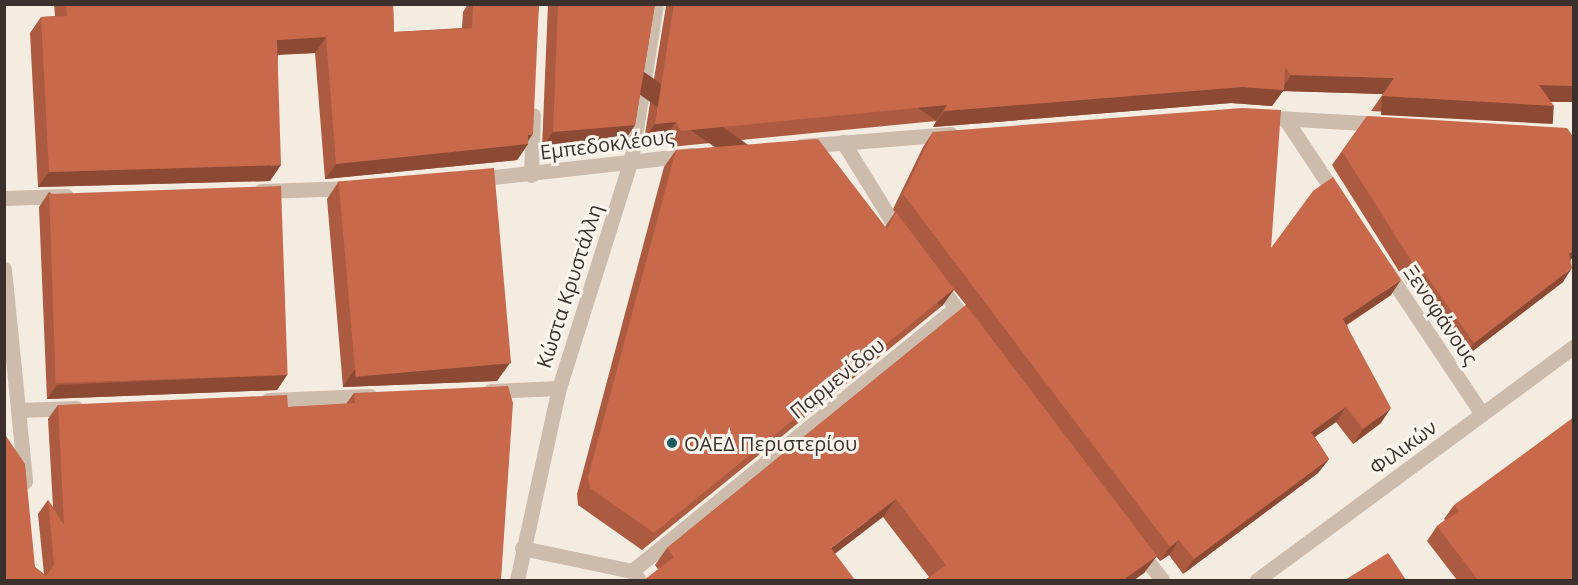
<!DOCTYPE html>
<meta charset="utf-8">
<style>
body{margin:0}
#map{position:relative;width:1578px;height:585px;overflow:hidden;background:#f4ebe1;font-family:"Open Sans",sans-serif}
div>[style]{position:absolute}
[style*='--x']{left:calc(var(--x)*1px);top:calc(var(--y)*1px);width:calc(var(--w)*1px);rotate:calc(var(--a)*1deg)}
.minor>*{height:15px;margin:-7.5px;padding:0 7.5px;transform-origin:7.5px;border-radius:7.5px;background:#cdbbac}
.wall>*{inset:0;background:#ac5a40}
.shaded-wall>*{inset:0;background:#8c4a34;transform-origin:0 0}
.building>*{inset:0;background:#c8694b;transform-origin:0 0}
.dots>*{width:16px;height:16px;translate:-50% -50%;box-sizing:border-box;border:3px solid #fbf5ee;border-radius:50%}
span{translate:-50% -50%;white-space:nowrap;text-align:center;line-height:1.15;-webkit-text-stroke:6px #fbf5ee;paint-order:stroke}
.street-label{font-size:20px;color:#3b302b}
.poi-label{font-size:20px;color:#3b302b}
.left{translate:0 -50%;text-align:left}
.frame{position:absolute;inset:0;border:6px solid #3b302b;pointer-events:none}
</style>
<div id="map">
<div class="minor">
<div style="--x:1262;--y:117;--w:120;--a:3.3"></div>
<div style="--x:1286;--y:120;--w:92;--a:56.5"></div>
<div style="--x:843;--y:142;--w:110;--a:58.3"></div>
<div style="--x:801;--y:146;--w:150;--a:-4.6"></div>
<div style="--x:531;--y:175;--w:60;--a:-88.1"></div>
<div style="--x:476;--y:179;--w:216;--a:-6.4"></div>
<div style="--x:261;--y:191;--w:93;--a:-1.8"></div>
<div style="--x:4;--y:198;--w:62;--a:-1.8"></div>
<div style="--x:4;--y:269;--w:213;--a:84.3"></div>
<div style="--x:1386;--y:270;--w:173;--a:56.3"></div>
<div style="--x:936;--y:281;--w:57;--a:53.5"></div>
<div style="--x:490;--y:391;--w:69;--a:-2.5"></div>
<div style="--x:268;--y:400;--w:102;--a:-2.2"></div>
<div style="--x:19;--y:410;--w:57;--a:-2"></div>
<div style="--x:522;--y:548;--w:112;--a:11.8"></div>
<div style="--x:632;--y:571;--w:11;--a:52"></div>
<div style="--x:1138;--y:549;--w:39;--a:52"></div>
<div style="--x:632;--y:571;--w:417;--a:-39.1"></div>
<div style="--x:517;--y:580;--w:197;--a:-77.7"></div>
<div style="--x:559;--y:388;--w:239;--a:-72.5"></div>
<div style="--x:631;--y:160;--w:158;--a:-80.9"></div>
<div style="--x:1257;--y:580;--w:394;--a:-36.4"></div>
</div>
<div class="wall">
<div style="clip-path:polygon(54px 4px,393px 4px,394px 32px,462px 28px,463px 12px,468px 4px,539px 4px,528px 144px,517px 160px,325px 179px,315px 53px,278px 55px,270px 181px,38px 187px,30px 33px,41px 17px,55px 16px)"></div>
<div style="clip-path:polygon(548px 4px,655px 4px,635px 125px,624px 141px,542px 148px)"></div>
<div style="clip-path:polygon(665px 4px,1574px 4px,1574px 102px,1551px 102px,1543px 121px,1371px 111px,1383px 94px,1283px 91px,1272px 106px,1231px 103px,933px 127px,936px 121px,670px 147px,665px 138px,644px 140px,666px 6px)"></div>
<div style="clip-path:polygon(1367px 116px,1574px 257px,1571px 259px,1563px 282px,1465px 357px,1411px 281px,1407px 284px,1332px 165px)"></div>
<div style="clip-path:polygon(933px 132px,1271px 248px,1391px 295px,1347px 325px,1381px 423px,1353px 444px,1336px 422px,1315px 437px,1329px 459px,1318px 473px,1183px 574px,1169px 555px,1160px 561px,1156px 556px,1144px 573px,1134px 580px,925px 580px,929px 577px,883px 517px,658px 569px,655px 565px,667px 548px,966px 305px,954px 290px,942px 306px,642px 550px,578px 505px,577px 494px,664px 167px,676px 150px,885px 227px,895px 212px,893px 209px,923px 147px)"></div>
<div style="clip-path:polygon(339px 181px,497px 381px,343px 387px,327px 199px)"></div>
<div style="clip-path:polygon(49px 192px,287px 375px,277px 390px,47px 399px,39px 207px)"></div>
<div style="clip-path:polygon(354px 393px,501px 580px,4px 580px,35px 567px,44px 574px,38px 514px,48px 500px,53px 507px,48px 419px,58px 405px,288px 407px,346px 404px)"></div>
<div style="clip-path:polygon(1454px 505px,1574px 580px,1457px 580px,1427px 541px,1437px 526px,1445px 520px,1444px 519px)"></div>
</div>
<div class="shaded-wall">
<div style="clip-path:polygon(326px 37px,315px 53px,266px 55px,277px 40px)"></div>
<div style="clip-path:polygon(1291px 75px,1394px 78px,1383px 94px,1283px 91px,1272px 106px,1231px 103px,933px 127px,944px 111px,1242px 87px,1281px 90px)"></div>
<div style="clip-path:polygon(1539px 85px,1574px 86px,1574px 102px,1528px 101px)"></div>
<div style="left:1382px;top:96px;width:172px;height:19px;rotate:3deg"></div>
<div style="left:947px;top:105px;width:19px;height:267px;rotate:125deg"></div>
<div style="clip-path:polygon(676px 122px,665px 138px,644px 140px,655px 124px)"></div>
<div style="clip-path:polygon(635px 125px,624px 141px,542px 148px,553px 132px)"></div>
<div style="clip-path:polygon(533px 134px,526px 144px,528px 144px,517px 160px,325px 179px,336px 164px)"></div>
<div style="clip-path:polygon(281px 165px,270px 181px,38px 187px,49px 172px)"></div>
<div style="clip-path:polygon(1574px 251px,1574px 257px,1560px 267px,1569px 253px)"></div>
<div style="clip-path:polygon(1421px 268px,1411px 281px,1407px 284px,1417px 270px)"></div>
<div style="clip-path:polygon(1572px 268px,1563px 282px,1465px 357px,1474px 343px)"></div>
<div style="clip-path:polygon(1401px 280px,1391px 295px,1333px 333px,1343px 319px)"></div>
<div style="left:954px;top:289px;width:21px;height:387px;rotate:125deg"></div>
<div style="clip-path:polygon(510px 363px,497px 381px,343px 387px,355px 369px)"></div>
<div style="clip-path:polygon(287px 375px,277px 390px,47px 399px,57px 385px)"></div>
<div style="clip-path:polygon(1346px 407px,1336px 422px,1301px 446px,1311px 432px)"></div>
<div style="clip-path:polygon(1391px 408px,1381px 423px,1353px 444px,1363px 429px)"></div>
<div style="clip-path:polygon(1329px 459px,1318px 473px,1183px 574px,1194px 559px)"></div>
<div style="clip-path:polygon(896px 499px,883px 517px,819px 566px,831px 548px)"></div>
<div style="clip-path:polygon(1179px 540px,1169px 555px,1160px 561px,1170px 547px)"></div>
<div style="clip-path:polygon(1157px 556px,1144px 573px,1134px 580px,1123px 580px)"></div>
</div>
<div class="building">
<div style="clip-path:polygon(66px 4px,393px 4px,394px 32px,472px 28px,473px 4px,539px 4px,533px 134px,528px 134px,528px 144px,336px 164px,326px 37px,277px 40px,281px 165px,49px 172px,41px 17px,67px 16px)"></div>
<div style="clip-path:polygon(558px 4px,655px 4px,635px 125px,553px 132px)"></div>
<div style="clip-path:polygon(674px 4px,1574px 4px,1574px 86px,1539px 85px,1554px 106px,1382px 96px,1394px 78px,1291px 75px,1285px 67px,1284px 90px,1242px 87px,944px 111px,947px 105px,681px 131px,676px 122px,655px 124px)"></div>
<div style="clip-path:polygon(1242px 108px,1281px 110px,1271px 248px,1313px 191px,1333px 177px,1401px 280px,1343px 319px,1391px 408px,1363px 429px,1346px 407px,1311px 432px,1329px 459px,1194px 559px,1179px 540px,1170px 547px,903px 194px,933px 132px)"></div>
<div style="clip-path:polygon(1367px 116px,1567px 128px,1574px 138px,1574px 251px,1569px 253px,1572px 268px,1474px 343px,1421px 268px,1417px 270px,1342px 151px)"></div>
<div style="clip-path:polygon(818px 139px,887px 229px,896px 212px,954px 289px,654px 533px,590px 488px,588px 477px,676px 150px)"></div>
<div style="left:494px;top:168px;width:196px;height:156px;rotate:85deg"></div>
<div style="left:281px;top:186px;width:189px;height:232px;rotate:88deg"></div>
<div style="clip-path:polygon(966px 305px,1157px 556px,1123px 580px,925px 580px,946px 565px,896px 499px,831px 548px,855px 580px,644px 580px,674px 557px,667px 548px)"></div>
<div style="clip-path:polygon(508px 386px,513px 403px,501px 580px,4px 580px,4px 433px,25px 464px,35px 567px,46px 576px,54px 565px,48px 500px,64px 525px,58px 405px,287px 395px,288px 407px,355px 403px,354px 393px)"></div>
<div style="clip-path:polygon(1574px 417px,1574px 580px,1478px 580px,1437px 526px,1459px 511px,1454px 505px)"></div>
<div style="clip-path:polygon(1388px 553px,1406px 580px,1345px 580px)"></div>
</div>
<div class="dots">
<div style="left:672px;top:443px;background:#1f5a5e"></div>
</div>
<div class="street-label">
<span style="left:607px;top:144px;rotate:-7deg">Εμπεδοκλέους</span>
<span style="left:569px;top:286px;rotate:-72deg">Κώστα Κρυστάλλη</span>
<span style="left:1441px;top:315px;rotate:56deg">Ξενοφάνους</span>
<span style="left:837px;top:378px;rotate:-39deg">Παρμενίδου</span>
<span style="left:1403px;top:447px;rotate:-36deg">Φιλικών</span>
</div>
<div class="poi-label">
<span class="left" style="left:684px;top:443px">ΟΑΕΔ Περιστερίου</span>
</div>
<div class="frame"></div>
</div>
